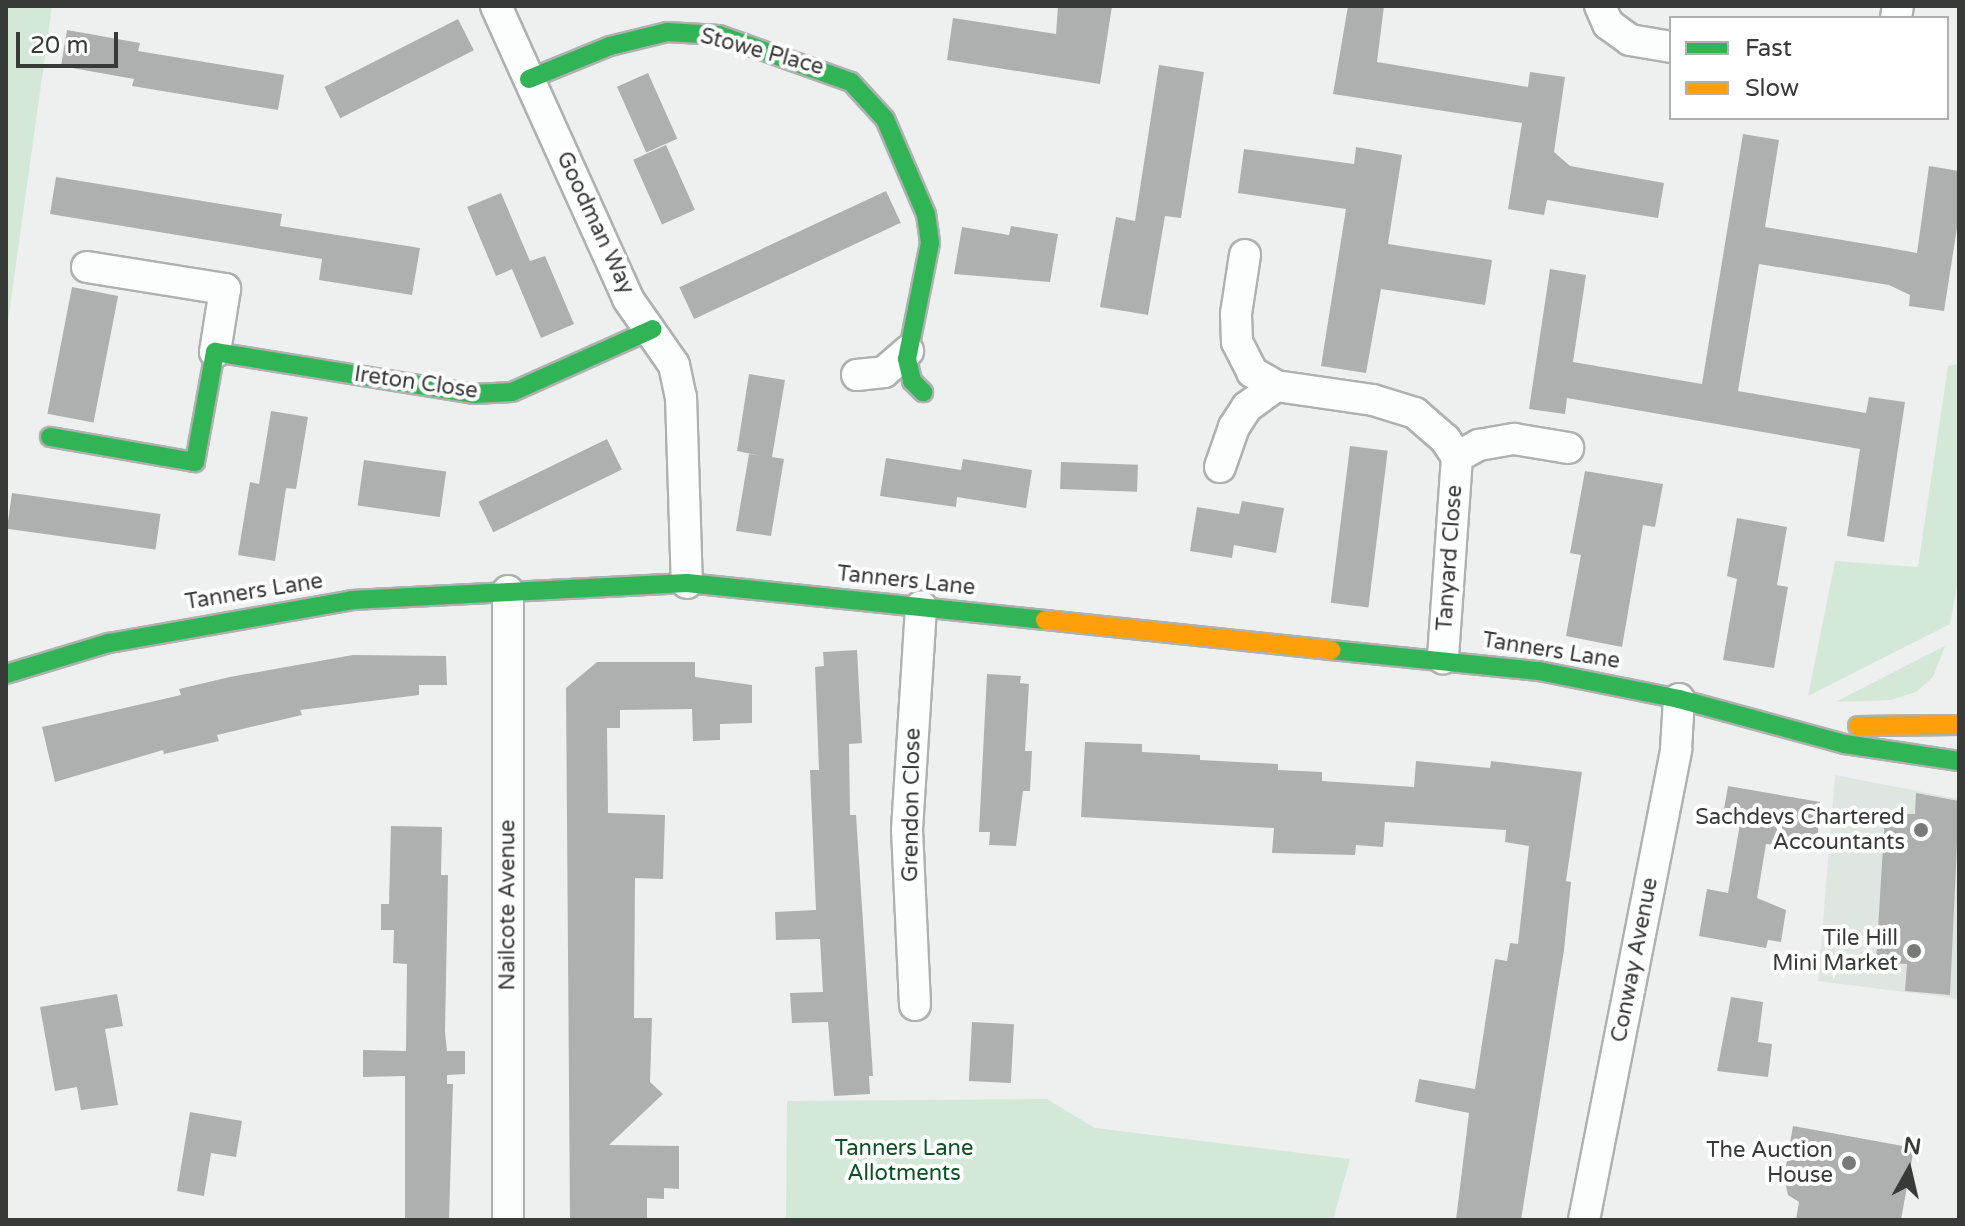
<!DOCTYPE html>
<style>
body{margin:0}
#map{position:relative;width:1965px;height:1226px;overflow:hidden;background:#eef0ef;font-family:"Varela Round",sans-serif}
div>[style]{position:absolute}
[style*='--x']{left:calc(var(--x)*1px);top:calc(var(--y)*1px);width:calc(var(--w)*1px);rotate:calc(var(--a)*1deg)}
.built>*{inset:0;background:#dfe6e0}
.green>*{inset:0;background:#d3e8d7}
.building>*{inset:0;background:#aeb0af;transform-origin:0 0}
.roads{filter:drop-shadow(2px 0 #afb1b0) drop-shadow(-2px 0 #afb1b0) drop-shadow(0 2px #afb1b0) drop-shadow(0 -2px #afb1b0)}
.street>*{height:30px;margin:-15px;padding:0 15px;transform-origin:15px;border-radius:15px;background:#fcfdfd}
.fast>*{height:18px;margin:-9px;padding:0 9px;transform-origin:9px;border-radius:9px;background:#30b455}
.slow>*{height:18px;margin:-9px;padding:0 9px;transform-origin:9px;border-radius:9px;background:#ff9f0a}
.dots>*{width:22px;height:22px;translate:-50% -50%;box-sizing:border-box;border:4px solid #fff;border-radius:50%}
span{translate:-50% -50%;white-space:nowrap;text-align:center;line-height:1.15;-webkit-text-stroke:8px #fff;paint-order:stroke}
.street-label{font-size:22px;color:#383a38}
.poi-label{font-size:22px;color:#383a38}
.right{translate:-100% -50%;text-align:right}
.park-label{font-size:22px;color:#095124}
.frame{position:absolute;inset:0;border:8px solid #383a38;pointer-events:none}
.legend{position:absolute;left:1669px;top:16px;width:280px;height:104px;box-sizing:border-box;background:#fff;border:2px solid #afb0af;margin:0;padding:10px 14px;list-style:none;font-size:24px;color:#383a38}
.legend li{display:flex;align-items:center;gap:16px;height:40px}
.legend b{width:40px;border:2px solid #afb0af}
.north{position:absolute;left:1869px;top:1130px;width:80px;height:80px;-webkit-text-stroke:6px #fff;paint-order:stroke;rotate:8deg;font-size:22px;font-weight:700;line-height:32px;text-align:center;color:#383a38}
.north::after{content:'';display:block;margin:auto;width:28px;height:36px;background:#383a38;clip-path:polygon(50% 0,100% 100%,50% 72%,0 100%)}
.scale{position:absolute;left:16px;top:32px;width:102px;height:36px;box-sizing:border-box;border:4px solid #383a38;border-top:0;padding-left:10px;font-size:24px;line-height:28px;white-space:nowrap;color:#383a38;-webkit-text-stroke:6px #fff;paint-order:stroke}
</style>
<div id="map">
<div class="built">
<div style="clip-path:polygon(1835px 775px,1959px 799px,1959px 999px,1818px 981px)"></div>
</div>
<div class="green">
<div style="clip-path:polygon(6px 6px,52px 6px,6px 336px)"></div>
<div style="clip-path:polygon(1959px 364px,1959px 575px,1950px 624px,1808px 696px,1835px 561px,1918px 567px,1948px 366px)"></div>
<div style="clip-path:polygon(1945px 646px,1933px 677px,1916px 692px,1891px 700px,1835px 702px)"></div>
<div style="clip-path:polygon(1047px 1099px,1095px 1128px,1350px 1159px,1333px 1220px,786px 1220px,787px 1101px)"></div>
</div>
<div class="building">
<div style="clip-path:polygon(1058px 6px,1112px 6px,1100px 84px,947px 60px,953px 18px,1056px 34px)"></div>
<div style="clip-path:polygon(1348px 6px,1384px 6px,1377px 62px,1528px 87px,1530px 72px,1565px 77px,1554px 152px,1570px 166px,1664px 183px,1658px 218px,1547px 200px,1544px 215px,1508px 209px,1522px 123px,1333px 94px)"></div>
<div style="left:458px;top:19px;width:35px;height:150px;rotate:63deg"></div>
<div style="clip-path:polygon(67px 30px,140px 43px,138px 51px,284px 75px,278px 110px,132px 86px,134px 79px,61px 66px)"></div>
<div style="clip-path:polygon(1159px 65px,1204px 72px,1181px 218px,1165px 216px,1148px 315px,1100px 307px,1116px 217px,1135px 221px)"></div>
<div style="left:648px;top:73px;width:72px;height:34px;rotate:66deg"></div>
<div style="clip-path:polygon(1743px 134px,1779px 140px,1765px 227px,1884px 247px,1917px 253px,1929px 166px,1959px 171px,1959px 215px,1944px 311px,1909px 306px,1910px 295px,1889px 285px,1759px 264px,1738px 391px,1866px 413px,1869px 397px,1905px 402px,1884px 542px,1847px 536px,1860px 449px,1567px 398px,1565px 414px,1529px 409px,1550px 269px,1586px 275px,1573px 362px,1702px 384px)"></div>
<div style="left:666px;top:145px;width:71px;height:36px;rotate:66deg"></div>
<div style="clip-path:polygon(1356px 147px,1402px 155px,1388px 244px,1492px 260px,1485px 305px,1381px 289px,1366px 373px,1321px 366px,1346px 209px,1238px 193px,1244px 149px,1354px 164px)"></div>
<div style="clip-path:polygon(56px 177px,282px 214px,280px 226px,420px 248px,412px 295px,319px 280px,322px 259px,50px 214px)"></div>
<div style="left:886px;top:191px;width:35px;height:228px;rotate:65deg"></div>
<div style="clip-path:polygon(501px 193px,530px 261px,545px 256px,574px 324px,541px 338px,512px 269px,496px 276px,467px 207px)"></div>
<div style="clip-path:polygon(1011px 226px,1058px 234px,1050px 282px,954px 274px,962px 227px,1009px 235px)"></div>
<div style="left:72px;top:287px;width:47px;height:129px;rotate:11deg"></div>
<div style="clip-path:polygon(749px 374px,785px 380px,772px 457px,784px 459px,771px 536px,736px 531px,749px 454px,761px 456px,737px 451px)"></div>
<div style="clip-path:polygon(271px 411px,308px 417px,296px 489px,286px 488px,275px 561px,238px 555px,250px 482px,259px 484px)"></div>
<div style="left:607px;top:439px;width:34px;height:143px;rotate:64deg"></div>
<div style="left:1350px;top:446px;width:38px;height:158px;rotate:7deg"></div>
<div style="clip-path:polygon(886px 458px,961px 470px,963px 459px,1032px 470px,1026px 508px,957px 497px,956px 507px,880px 496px)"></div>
<div style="left:364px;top:460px;width:83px;height:46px;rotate:8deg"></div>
<div style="left:1061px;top:462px;width:77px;height:27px;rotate:2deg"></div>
<div style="clip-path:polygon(1585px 471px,1663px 484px,1655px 527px,1643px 525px,1622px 647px,1566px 636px,1581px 555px,1570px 553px)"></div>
<div style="left:12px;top:493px;width:150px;height:36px;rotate:8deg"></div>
<div style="clip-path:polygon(1242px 501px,1284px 508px,1276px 553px,1234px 545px,1232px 558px,1190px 551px,1197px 507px,1239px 514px)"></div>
<div style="clip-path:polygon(1737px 518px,1787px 527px,1777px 585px,1788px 587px,1774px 668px,1723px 660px,1737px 579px,1727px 576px)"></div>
<div style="clip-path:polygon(857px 650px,862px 743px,849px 744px,850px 815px,856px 815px,873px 1076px,869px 1076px,870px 1094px,834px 1096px,828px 1022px,792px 1023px,790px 993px,823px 992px,820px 939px,776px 940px,775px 912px,816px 910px,810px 770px,819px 770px,815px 667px,824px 666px,823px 652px)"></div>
<div style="clip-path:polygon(353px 655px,446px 656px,447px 685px,419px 685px,419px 695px,300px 710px,302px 715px,217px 735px,219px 741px,164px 754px,163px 750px,55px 782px,42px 727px,181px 695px,179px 689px,230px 677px)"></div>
<div style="clip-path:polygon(597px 662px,695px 662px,695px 677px,752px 685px,752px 723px,720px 724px,720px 740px,693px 741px,692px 709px,620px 710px,620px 728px,607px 728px,608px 813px,665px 815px,663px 879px,635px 878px,634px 1018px,652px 1018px,650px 1082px,663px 1094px,609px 1145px,679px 1146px,679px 1189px,664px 1188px,664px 1199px,647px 1198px,647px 1220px,570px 1220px,566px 688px)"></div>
<div style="clip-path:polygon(987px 674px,1021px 676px,1020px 683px,1029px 684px,1025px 751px,1032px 751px,1030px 791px,1023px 791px,1016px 846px,989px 845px,990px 832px,979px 832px)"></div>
<div style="clip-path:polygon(1085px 742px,1142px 744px,1142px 752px,1200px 755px,1200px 760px,1278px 764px,1278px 770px,1322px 772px,1322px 781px,1414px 787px,1416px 761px,1490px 768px,1491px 761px,1582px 772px,1566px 881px,1571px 882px,1564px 950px,1521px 1220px,1456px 1220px,1469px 1113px,1415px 1102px,1419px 1079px,1475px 1089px,1495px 959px,1507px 961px,1510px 943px,1518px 944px,1529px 846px,1505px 842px,1506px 830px,1385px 822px,1383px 847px,1356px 845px,1355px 855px,1272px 853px,1274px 828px,1081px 817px)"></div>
<div style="clip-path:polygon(1728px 786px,1820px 802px,1817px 848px,1766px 844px,1757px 898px,1786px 910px,1781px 942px,1768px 940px,1766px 948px,1699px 936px,1707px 889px,1728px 893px,1740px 824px,1722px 821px)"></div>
<div style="clip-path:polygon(1916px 793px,1959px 801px,1950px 995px,1905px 991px,1907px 964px,1876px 962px,1885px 814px,1915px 814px)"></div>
<div style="clip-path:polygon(391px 826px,442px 827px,441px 875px,448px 875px,445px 1032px,447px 1051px,465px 1051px,465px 1074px,447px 1075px,447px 1084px,453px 1084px,449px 1220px,405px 1220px,405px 1076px,363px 1077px,363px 1050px,406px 1051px,407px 964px,393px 963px,394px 930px,381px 930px,381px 904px,389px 904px)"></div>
<div style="clip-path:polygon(117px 994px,123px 1026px,105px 1029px,118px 1105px,81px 1110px,77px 1087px,55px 1091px,40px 1007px)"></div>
<div style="clip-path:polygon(1731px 997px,1763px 1002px,1758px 1042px,1772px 1044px,1768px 1077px,1717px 1071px)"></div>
<div style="left:972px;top:1022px;width:42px;height:59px;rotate:3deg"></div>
<div style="clip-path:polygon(190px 1112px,242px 1121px,236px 1157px,211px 1153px,204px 1196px,177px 1191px)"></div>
<div style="clip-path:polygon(1793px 1126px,1914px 1148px,1901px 1220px,1796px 1220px,1799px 1202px,1788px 1195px,1784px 1177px)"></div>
</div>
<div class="roads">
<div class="street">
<div style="--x:496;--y:6;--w:321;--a:65.7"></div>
<div style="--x:628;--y:299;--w:80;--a:55.1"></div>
<div style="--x:674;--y:365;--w:33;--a:78"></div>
<div style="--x:681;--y:397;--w:186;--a:88.2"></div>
<div style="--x:1600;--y:6;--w:20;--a:66"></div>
<div style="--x:1608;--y:24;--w:27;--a:36"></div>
<div style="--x:1630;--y:40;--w:42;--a:9.7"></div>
<div style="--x:1896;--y:18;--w:12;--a:-81"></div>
<div style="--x:1245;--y:255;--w:60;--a:98.7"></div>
<div style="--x:1236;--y:314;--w:28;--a:88"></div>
<div style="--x:1237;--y:342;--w:34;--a:63"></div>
<div style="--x:1252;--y:372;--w:28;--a:30"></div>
<div style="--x:1276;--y:386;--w:98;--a:8.2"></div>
<div style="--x:1373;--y:400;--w:44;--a:17.2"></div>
<div style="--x:1415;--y:413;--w:40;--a:41"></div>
<div style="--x:1445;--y:439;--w:22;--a:56"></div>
<div style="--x:1457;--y:457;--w:202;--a:94"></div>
<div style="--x:87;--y:267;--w:140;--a:9.1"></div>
<div style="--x:225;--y:289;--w:64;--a:99"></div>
<div style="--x:857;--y:375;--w:27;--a:-6"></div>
<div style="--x:884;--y:372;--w:32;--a:-41"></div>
<div style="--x:1457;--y:457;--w:25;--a:-29"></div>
<div style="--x:1479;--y:445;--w:36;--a:-10"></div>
<div style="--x:1514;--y:439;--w:55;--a:9.5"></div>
<div style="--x:1220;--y:467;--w:42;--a:-70.7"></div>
<div style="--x:1234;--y:427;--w:24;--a:-57"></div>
<div style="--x:1247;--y:407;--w:36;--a:-36"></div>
<div style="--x:915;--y:1005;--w:175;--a:-92.6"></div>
<div style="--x:907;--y:830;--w:224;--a:-86.4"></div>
<div style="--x:508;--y:1220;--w:629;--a:-90"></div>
<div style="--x:1584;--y:1220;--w:480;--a:-78.9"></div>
<div style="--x:1676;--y:749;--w:50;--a:-86.6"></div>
</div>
<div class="fast">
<div style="--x:529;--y:79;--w:87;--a:-22.2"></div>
<div style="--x:610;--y:46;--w:59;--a:-13.8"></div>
<div style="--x:667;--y:32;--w:52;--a:3.3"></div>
<div style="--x:719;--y:35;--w:140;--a:19.6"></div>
<div style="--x:851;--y:82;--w:50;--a:47.4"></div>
<div style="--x:885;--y:119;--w:103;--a:66.7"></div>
<div style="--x:926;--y:214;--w:29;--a:82"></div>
<div style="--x:930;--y:243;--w:118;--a:101.2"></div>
<div style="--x:907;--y:359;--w:23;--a:77"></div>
<div style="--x:912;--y:381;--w:16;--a:45"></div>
<div style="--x:50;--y:437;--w:147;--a:9.8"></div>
<div style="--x:195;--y:462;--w:112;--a:-79.7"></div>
<div style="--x:215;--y:352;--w:262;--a:9.2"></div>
<div style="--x:474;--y:394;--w:38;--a:-3"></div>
<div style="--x:512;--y:392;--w:154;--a:-24.1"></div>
<div style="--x:1331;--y:650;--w:209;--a:5.8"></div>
<div style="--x:1539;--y:671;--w:143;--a:11.3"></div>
<div style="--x:1679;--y:699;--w:172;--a:15.2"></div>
<div style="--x:1845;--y:744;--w:115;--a:8.5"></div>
<div style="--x:6;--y:674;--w:108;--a:-16.8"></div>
<div style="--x:109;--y:643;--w:247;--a:-10"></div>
<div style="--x:352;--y:600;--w:335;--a:-2.9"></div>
<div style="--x:687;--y:583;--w:360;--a:5.9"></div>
</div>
<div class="slow">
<div style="--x:1045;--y:620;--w:288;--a:6"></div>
<div style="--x:1858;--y:726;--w:101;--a:-0.6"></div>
</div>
</div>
<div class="dots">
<div style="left:1921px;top:830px;background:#787a78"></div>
<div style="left:1914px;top:951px;background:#787a78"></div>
<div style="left:1849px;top:1163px;background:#787a78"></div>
</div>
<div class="street-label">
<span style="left:762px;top:52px;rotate:15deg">Stowe Place</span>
<span style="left:595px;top:223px;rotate:65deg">Goodman Way</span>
<span style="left:416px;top:383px;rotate:8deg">Ireton Close</span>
<span style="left:1450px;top:558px;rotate:-86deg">Tanyard Close</span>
<span style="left:906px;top:581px;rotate:6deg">Tanners Lane</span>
<span style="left:254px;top:592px;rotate:-9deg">Tanners Lane</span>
<span style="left:1551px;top:651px;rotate:9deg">Tanners Lane</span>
<span style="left:912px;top:805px;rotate:-89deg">Grendon Close</span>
<span style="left:508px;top:905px;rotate:-90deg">Nailcote Avenue</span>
<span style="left:1635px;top:960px;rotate:-79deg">Conway Avenue</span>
</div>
<div class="poi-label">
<span class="right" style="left:1905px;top:830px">Sachdevs Chartered<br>Accountants</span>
<span class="right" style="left:1898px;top:951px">Tile Hill<br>Mini Market</span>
<span class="right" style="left:1833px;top:1163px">The Auction<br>House</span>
</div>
<div class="park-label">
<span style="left:904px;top:1161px">Tanners Lane<br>Allotments</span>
</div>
<div class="frame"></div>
<ul class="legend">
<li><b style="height:10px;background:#30b455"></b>Fast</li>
<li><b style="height:10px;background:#ff9f0a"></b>Slow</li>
</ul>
<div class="north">N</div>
<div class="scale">20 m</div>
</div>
